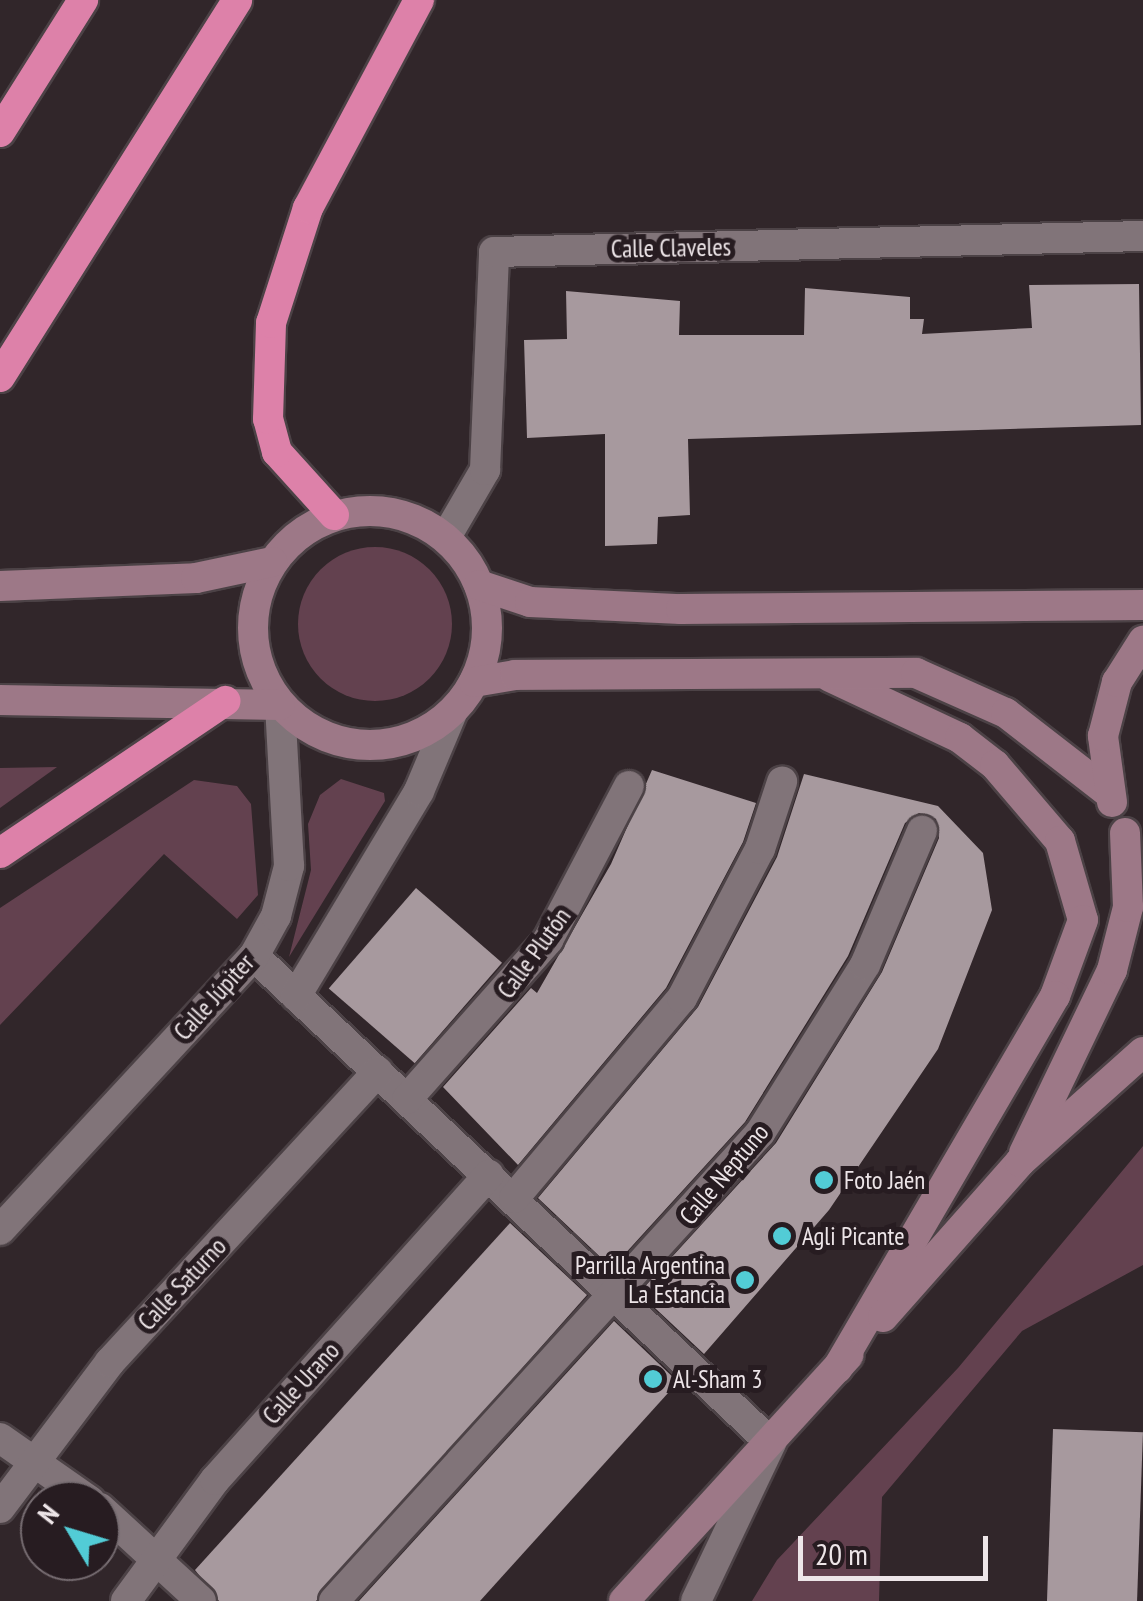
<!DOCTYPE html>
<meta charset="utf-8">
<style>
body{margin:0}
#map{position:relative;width:1143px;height:1601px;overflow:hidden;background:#31262a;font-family:"PT Sans Narrow",sans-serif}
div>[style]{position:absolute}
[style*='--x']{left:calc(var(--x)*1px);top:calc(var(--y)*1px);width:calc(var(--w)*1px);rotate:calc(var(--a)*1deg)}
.green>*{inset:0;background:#63414f}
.round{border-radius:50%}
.building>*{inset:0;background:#a7999e;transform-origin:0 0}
.roads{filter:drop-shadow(2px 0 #4c4246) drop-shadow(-2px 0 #4c4246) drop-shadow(0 2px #4c4246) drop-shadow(0 -2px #4c4246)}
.street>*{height:30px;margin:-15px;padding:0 15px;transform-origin:15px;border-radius:15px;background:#817479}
.secondary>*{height:30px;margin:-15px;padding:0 15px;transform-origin:15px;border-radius:15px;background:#9d7887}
.secondary>.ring{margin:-15px;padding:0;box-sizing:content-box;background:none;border:30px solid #9d7887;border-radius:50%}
.highway>*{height:30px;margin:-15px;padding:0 15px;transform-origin:15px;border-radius:15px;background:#dd81a9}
.dots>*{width:28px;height:28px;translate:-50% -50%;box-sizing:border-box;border:5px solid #271c21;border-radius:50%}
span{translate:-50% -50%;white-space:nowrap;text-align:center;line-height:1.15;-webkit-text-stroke:10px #271c21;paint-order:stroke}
.street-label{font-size:25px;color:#ede5e8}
.poi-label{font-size:25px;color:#ede5e8}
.left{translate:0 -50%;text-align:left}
.right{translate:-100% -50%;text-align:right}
.north{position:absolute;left:20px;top:1481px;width:100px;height:100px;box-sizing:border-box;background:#271c21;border:2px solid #766c71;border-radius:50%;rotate:308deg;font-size:28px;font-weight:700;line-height:40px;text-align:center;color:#ede5e8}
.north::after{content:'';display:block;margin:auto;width:35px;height:45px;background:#52ccd6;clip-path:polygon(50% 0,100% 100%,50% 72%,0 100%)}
.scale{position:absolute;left:798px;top:1536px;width:190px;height:45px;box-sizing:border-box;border:5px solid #ede5e8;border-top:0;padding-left:12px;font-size:30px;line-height:35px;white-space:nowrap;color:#ede5e8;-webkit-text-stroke:8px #271c21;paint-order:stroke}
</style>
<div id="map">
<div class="green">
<div class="round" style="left:298px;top:547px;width:154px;height:154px"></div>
<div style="clip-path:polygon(57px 767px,0 808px,0 768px)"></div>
<div style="clip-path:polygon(341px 779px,384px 793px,385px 801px,289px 957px,311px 870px,308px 824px,320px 795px)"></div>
<div style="clip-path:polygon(194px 780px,237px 786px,251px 804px,258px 895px,237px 919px,164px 854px,0 1025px,0 908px)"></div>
<div style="clip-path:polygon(1143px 1146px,1143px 1265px,1022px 1331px,882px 1497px,879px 1601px,752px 1601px,777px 1560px,958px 1368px)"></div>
</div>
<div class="building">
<div style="clip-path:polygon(1139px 284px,1141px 425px,688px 439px,690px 515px,658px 517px,657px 544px,605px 546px,605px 434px,527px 438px,524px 340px,567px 339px,566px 291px,680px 301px,679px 335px,804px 335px,805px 288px,910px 297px,910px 319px,924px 319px,922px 334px,1032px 328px,1029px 285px)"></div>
<div style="clip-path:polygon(652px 770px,756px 803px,743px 842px,666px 988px,518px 1165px,443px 1087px,531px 988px,537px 993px,611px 864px)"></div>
<div style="clip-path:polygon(804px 774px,938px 806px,983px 853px,992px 910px,938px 1049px,829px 1210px,704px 1354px,639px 1293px,776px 1143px,882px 972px,939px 838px,936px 819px,919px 813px,905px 823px,848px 956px,745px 1122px,612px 1268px,538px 1198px,698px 1007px,777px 857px)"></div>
<div style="left:416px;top:888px;width:114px;height:133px;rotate:41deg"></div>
<div style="clip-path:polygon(510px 1223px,587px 1295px,316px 1601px,219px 1601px,195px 1570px)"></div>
<div style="clip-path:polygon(614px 1321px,678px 1382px,480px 1601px,359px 1601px)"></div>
<div style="left:1053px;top:1429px;width:90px;height:172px;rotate:2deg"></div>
</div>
<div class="roads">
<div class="street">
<div style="--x:446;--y:537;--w:78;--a:-59.8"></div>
<div style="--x:485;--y:470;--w:218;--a:-87.6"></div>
<div style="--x:494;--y:252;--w:649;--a:-1.41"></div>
<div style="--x:254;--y:956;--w:710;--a:43.29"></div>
<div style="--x:771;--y:1443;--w:175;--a:115.4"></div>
<div style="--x:296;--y:996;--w:239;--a:-59"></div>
<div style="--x:419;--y:791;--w:85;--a:-67.1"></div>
<div style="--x:407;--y:1099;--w:213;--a:-48.4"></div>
<div style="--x:548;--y:940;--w:174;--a:-62.3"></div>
<div style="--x:514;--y:1198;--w:261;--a:-50"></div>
<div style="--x:682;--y:998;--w:168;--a:-62.4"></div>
<div style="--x:760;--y:849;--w:71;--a:-71.8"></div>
<div style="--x:0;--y:1230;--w:374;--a:-47.2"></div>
<div style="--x:254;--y:956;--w:46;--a:-61.2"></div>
<div style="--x:276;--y:916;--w:52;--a:-75.4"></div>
<div style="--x:289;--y:866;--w:161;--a:-93.2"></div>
<div style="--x:0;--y:1438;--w:110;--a:35"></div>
<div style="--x:0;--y:1508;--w:183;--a:-53"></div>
<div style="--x:110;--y:1362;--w:395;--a:-47.3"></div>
<div style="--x:100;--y:1508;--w:137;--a:42.6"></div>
<div style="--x:126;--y:1601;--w:150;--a:-53.7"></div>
<div style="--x:215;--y:1480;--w:410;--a:-48.1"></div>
<div style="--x:334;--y:1601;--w:633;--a:-47.69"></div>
<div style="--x:760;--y:1133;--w:198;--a:-58"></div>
<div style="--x:865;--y:965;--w:146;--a:-67"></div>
</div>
<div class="secondary">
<div class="ring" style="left:253px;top:511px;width:204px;height:204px"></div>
<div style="--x:479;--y:585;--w:54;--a:18.4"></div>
<div style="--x:530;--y:602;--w:151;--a:2.7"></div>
<div style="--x:681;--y:609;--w:462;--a:-0.5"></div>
<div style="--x:0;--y:586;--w:196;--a:-2.3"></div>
<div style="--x:196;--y:578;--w:78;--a:-11.9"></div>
<div style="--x:830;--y:677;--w:144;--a:25.1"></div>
<div style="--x:960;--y:738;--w:44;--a:37.6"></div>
<div style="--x:995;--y:765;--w:100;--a:49.5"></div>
<div style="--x:1060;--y:841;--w:82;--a:73.8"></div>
<div style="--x:1083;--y:920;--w:81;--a:110.2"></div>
<div style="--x:1055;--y:996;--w:431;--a:120.3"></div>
<div style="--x:474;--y:682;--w:42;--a:-9.7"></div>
<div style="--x:515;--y:675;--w:401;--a:-0.3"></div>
<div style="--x:916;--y:673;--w:98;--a:24"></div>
<div style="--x:1006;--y:713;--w:129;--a:37.8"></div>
<div style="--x:0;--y:700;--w:280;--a:1"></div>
<div style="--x:1112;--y:802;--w:67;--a:-97.8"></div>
<div style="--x:1103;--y:736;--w:56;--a:-75.5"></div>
<div style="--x:1117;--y:682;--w:49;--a:-57.6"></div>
<div style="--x:1024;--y:1153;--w:203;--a:-64.3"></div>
<div style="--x:1112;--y:970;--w:65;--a:-75.7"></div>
<div style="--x:1128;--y:907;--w:74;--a:-92.3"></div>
<div style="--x:883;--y:1317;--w:207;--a:-48.5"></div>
<div style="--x:1020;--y:1162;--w:165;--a:-41.8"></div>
<div style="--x:624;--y:1601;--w:333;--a:-47.6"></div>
</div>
<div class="highway">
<div style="--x:0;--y:132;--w:156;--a:-57.8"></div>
<div style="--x:0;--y:377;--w:445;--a:-57.8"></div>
<div style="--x:334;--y:515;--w:85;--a:-132.1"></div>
<div style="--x:277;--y:452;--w:34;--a:-105"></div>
<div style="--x:268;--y:419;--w:96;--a:-88.2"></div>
<div style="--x:271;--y:323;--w:121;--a:-72.2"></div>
<div style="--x:308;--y:208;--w:236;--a:-61.9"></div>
<div style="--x:0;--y:853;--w:272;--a:-34"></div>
</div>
</div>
<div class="dots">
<div style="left:824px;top:1180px;background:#52ccd6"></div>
<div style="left:782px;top:1236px;background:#52ccd6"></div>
<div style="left:745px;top:1280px;background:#52ccd6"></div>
<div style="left:653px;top:1379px;background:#52ccd6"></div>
</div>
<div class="street-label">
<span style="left:671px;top:248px;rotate:-1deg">Calle Claveles</span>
<span style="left:534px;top:953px;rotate:-54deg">Calle Plutón</span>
<span style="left:214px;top:997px;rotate:-48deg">Calle Júpiter</span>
<span style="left:724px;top:1174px;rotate:-50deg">Calle Neptuno</span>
<span style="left:182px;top:1284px;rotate:-47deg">Calle Saturno</span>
<span style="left:301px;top:1383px;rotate:-48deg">Calle Urano</span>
</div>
<div class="poi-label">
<span class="left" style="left:844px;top:1180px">Foto Jaén</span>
<span class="left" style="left:802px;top:1236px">Agli Picante</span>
<span class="right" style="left:725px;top:1280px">Parrilla Argentina<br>La Estancia</span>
<span class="left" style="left:673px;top:1379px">Al-Sham 3</span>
</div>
<div class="north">N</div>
<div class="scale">20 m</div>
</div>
